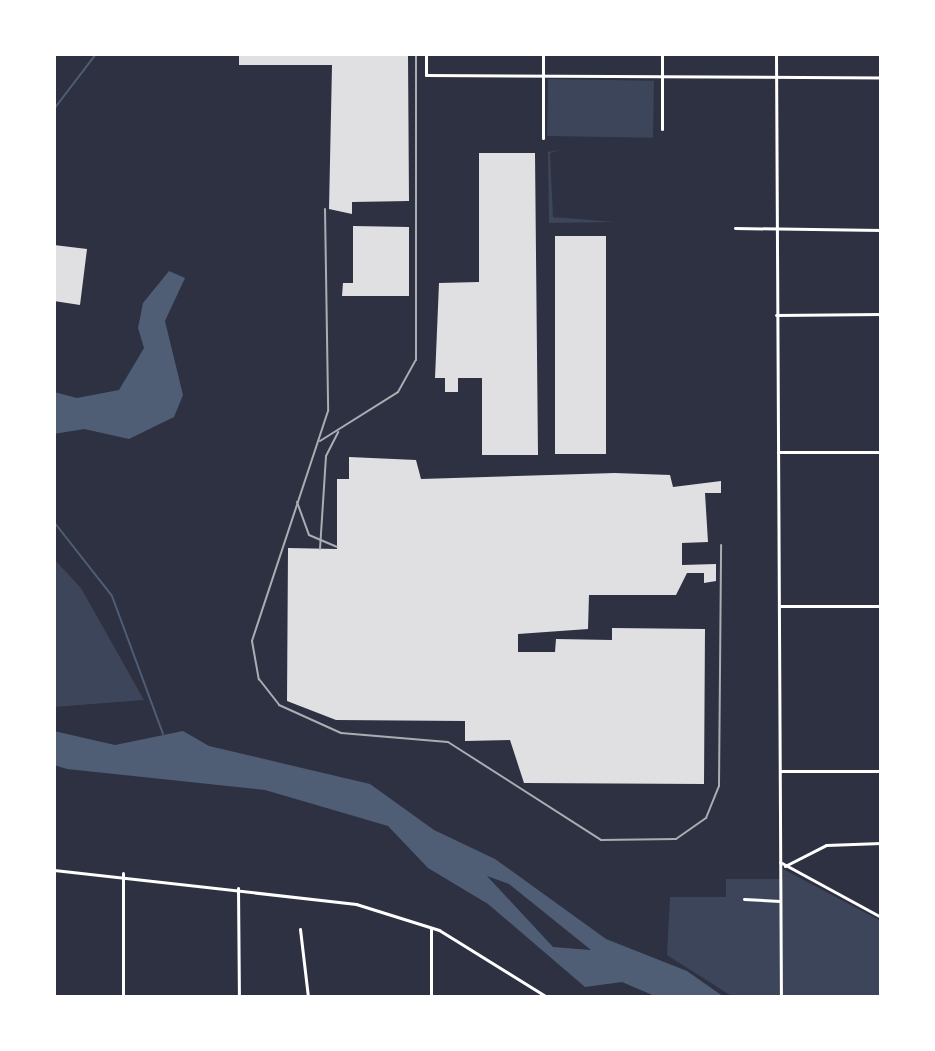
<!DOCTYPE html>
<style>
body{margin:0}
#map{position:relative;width:935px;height:1051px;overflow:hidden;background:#2d3142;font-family:Helvetica,sans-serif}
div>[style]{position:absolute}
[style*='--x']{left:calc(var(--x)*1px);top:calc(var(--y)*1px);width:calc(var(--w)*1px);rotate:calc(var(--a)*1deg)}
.green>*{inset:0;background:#3c4559;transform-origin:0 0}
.water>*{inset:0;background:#4f5d75}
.stream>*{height:2px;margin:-1px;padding:0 1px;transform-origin:1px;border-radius:1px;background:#4f5d75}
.building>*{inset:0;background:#e0e0e3;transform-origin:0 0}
.minor>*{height:3px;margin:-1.5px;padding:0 1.5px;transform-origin:1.5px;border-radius:1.5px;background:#fff}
.rail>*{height:2px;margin:-1px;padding:0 1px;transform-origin:1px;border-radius:1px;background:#abadb3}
span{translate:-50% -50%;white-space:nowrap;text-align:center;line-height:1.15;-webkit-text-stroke:8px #fff;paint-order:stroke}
.frame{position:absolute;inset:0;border:56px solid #fff;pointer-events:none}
</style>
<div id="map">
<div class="green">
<div style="left:548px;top:79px;width:106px;height:57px;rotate:1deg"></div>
<div style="clip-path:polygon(563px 149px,550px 153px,553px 217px,615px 222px,549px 223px,548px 152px)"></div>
<div style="clip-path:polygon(54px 559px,81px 588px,144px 700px,54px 707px)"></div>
<div style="clip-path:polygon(783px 869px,881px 921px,881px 997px,733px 997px,667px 955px,670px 897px,726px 897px,726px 879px,783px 879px)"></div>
</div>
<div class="water">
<div style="clip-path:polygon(169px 271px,185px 278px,165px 321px,183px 395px,174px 417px,129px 439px,84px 429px,54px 434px,54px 392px,77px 398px,119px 390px,144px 348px,138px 328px,143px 303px)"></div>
<div style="clip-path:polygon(evenodd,54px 731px,115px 745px,183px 731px,209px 746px,370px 784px,434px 830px,495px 859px,606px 939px,687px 971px,724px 997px,657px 997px,622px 982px,585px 987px,488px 904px,428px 868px,388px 826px,265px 790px,67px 769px,54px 765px,54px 731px,487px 876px,509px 884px,591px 950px,553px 947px,487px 876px)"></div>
</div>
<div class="stream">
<div style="--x:54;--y:109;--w:69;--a:-52.6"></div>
<div style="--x:54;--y:522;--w:94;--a:51.9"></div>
<div style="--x:112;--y:596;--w:147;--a:69.7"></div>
</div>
<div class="building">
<div style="clip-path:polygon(239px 54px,408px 54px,409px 201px,352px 202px,352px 214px,329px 209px,332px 65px,239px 65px)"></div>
<div style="clip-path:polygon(479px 153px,535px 153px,538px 455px,482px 455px,482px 378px,458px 378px,458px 392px,445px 392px,445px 378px,435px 378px,439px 283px,479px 282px)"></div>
<div style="clip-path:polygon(353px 226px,409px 227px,409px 296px,342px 296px,343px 283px,353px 283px)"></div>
<div style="left:555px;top:236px;width:51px;height:218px"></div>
<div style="clip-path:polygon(54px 245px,87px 249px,80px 305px,54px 301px)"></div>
<div style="clip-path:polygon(349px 457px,416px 460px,421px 479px,615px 473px,670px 475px,673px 487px,721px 481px,721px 493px,705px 493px,708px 542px,682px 543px,682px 565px,716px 564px,716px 581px,704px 583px,704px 573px,687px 573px,676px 595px,589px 595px,588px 629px,518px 634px,518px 652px,555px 652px,556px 639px,612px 640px,612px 628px,705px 629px,704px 784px,524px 783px,510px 740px,465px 741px,465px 721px,336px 720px,287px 701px,288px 548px,337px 549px,337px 479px,349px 479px)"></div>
</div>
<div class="minor">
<div style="--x:426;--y:54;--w:21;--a:90"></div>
<div style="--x:426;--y:75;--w:455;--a:0.3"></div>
<div style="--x:543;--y:54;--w:84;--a:90"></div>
<div style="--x:662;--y:54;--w:75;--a:90"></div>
<div style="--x:776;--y:54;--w:943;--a:89.7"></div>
<div style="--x:735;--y:228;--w:146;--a:0.8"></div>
<div style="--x:776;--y:315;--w:105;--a:-0.5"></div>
<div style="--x:778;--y:452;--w:103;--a:0"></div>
<div style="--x:779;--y:606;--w:102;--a:0"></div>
<div style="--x:780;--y:771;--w:101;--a:0"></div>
<div style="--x:780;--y:862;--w:115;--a:28.6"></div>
<div style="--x:785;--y:866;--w:46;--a:-27.1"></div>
<div style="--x:826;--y:845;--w:55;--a:-2.1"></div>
<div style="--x:54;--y:870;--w:304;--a:6.4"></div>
<div style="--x:356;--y:904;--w:87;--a:17.4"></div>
<div style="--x:439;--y:930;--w:127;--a:31.8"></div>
<div style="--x:238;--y:888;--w:109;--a:89.5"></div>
<div style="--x:744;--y:899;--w:36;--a:3"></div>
<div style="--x:300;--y:929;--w:68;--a:83.3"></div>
<div style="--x:123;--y:997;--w:124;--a:-90"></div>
<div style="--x:431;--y:997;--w:69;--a:-90"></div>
</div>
<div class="rail">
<div style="--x:325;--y:209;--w:202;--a:89.1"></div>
<div style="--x:328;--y:411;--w:242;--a:108.3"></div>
<div style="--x:252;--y:641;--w:39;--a:80"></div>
<div style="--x:259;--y:679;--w:33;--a:52"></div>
<div style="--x:279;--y:705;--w:68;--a:24.3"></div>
<div style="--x:341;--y:733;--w:107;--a:4.8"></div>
<div style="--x:448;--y:742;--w:182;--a:32.6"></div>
<div style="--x:601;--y:840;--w:75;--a:-0.8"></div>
<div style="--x:676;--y:839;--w:37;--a:-35"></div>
<div style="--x:706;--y:818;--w:35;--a:-68"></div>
<div style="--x:719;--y:786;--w:241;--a:-89.5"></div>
<div style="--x:320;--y:441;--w:92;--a:-32.1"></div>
<div style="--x:398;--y:392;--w:37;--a:-61"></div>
<div style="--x:416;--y:360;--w:306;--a:-90"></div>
<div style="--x:297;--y:502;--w:35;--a:70"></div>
<div style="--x:309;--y:535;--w:30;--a:23"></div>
<div style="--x:320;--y:549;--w:93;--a:-86.3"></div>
<div style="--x:326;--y:456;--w:27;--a:-63"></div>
</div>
<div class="frame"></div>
</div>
